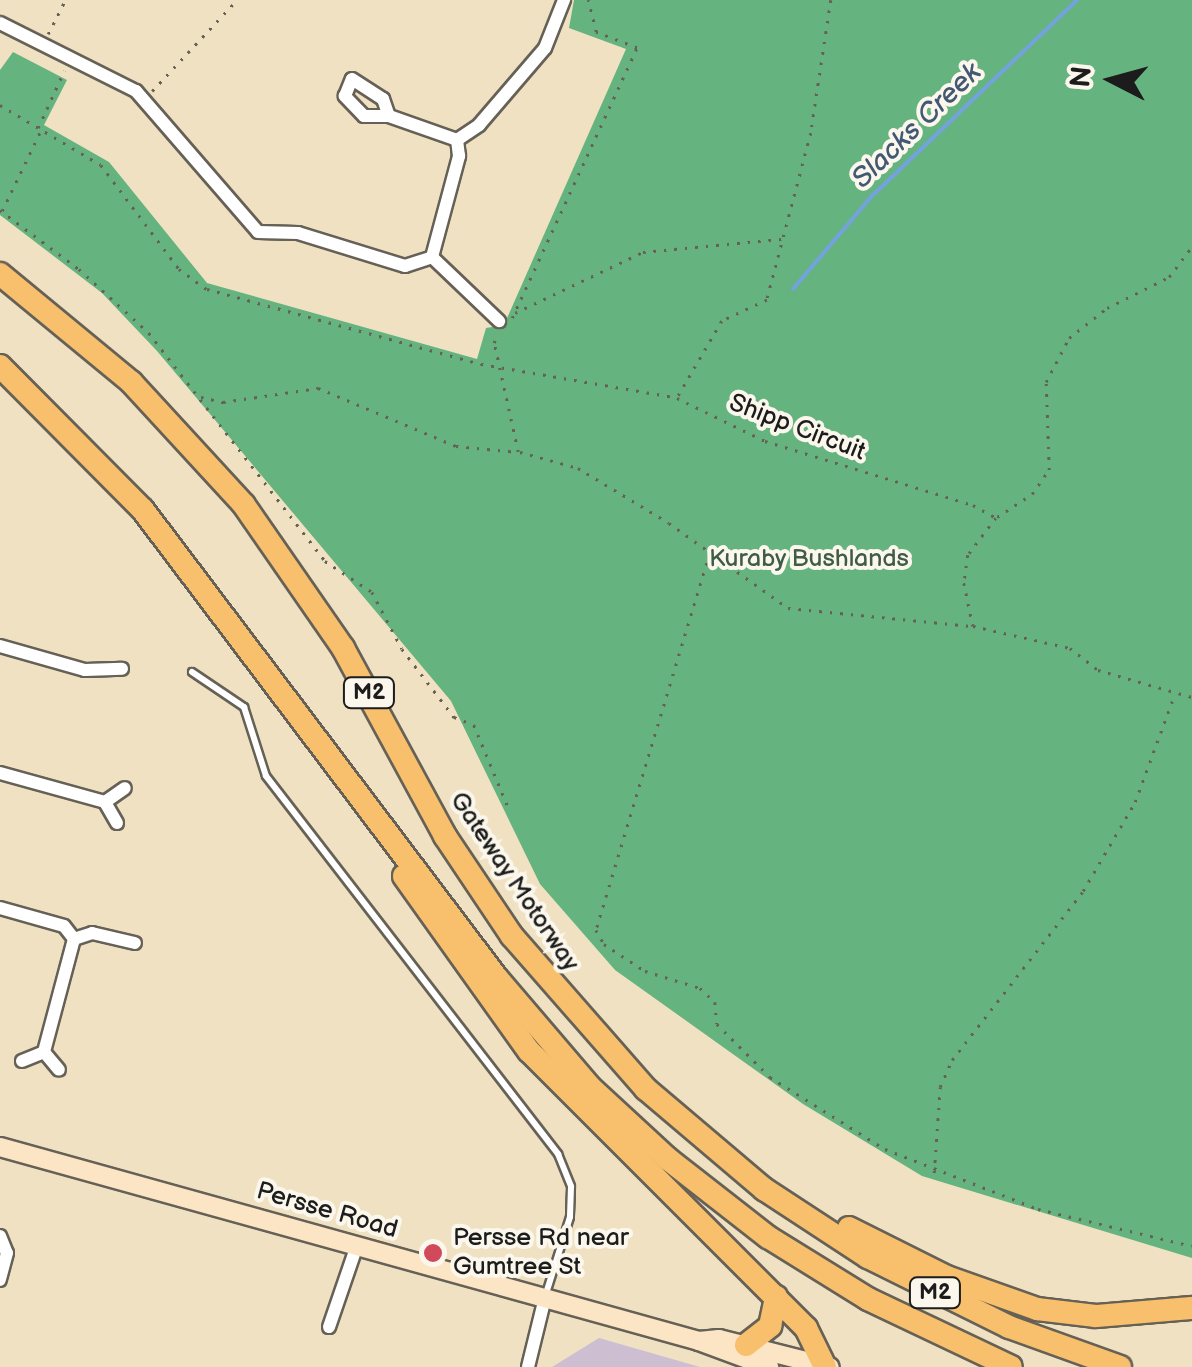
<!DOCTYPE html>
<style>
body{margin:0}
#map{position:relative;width:1192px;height:1367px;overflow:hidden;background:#efe1c2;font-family:"Balsamiq Sans",sans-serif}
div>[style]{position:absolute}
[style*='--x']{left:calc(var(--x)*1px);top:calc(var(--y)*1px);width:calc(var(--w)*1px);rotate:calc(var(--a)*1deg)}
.industrial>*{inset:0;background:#cdbed2}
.forest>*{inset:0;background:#65b47f}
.stream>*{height:4px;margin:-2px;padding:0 2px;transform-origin:2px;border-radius:2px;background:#73a2dd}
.path>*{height:2.5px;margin-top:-1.25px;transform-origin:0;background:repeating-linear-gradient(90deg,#666156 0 2.5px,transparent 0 10.5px)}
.roads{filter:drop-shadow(2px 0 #666156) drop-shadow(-2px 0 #666156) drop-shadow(0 2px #666156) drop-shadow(0 -2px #666156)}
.lane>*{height:6px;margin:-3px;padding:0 3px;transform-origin:3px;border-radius:3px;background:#fff}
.street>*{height:12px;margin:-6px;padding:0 6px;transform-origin:6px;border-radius:6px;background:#fff}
.secondary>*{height:18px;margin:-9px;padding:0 9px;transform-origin:9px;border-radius:9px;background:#fce5c4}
.highway>*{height:22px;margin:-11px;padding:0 11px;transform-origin:11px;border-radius:11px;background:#f8bf6c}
.dots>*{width:28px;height:28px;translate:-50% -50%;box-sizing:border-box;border:5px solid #fbf7ec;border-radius:50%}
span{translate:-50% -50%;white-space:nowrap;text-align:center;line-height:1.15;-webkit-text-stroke:8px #fbf7ec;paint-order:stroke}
.shield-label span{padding:2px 8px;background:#fbf7ec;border:2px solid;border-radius:8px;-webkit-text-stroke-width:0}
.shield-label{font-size:22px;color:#1c1c1c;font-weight:700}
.street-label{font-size:25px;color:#1c1c1c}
.park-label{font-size:25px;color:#3e5c47}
.poi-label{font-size:25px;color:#1c1c1c}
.left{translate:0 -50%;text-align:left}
.water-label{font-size:28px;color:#435873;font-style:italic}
.north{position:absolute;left:1062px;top:30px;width:100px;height:100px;-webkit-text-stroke:8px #fbf7ec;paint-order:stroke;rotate:276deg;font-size:28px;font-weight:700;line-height:40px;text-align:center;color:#1c1c1c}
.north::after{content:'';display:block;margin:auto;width:35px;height:45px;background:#1c1c1c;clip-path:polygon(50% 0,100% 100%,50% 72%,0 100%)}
</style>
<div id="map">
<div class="industrial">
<div style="clip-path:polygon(599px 1338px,700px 1367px,552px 1367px)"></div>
</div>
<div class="forest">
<div style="clip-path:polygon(574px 0,1192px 0,1192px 1258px,922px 1176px,803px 1104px,615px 970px,540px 884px,451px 701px,157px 351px,102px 293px,0 215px,0 70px,13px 52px,67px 80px,44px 125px,109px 162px,207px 283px,477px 359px,486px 328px,504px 325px,626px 49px,569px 28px)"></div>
</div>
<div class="stream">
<div style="--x:793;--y:289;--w:121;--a:-49.7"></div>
<div style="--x:871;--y:197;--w:285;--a:-43.7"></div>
</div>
<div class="path">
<div style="--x:831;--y:0;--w:134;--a:98.6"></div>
<div style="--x:811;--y:133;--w:173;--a:104.8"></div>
<div style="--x:767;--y:300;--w:50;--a:155"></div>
<div style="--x:722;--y:321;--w:89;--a:120.3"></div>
<div style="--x:677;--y:398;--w:98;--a:26"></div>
<div style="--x:765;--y:441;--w:218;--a:17.1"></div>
<div style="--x:973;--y:505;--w:26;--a:29"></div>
<div style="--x:996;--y:518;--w:46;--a:127.1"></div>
<div style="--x:968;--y:555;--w:28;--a:98"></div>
<div style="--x:964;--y:583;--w:44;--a:78.2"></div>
<div style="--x:973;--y:626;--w:99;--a:12.8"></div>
<div style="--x:1070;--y:648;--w:36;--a:38"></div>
<div style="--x:1098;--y:670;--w:98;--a:16"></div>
<div style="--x:48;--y:34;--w:38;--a:-63"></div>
<div style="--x:152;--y:91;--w:125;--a:-47"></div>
<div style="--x:0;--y:105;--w:117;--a:30.7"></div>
<div style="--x:101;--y:165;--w:130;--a:53.1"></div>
<div style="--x:179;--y:269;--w:34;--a:36"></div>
<div style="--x:207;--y:289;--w:284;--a:15.3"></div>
<div style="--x:481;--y:364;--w:197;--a:9.7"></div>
<div style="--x:38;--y:128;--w:63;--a:-65.5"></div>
<div style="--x:0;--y:210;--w:99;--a:36.8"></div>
<div style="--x:79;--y:269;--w:95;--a:42.4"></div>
<div style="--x:149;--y:333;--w:288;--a:52.3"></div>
<div style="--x:325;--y:561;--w:56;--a:33.4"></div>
<div style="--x:372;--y:592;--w:64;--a:62.2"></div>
<div style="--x:402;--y:649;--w:86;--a:52.6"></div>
<div style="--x:454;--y:717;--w:22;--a:22"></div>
<div style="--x:474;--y:725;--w:91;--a:67.4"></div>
<div style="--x:2;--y:211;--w:88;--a:-64.3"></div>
<div style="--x:515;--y:313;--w:142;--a:-25.5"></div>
<div style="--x:643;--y:252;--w:139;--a:-5.4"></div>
<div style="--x:512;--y:318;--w:298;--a:-65.2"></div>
<div style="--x:637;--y:48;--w:44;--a:-158.7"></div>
<div style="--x:596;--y:32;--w:33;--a:-104"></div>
<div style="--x:201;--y:397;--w:23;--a:13"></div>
<div style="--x:223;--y:402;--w:96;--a:-8.4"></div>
<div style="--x:318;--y:388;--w:150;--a:22.8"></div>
<div style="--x:456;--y:446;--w:62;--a:5.5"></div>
<div style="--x:518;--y:452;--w:112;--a:-102.4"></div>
<div style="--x:494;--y:343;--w:10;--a:-73"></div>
<div style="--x:520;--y:452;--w:60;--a:15.4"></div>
<div style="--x:578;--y:468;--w:106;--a:31.1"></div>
<div style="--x:669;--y:523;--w:146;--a:35.5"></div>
<div style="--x:788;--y:608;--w:184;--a:5.6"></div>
<div style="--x:997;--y:517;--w:42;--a:-33.3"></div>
<div style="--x:1032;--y:494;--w:29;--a:-55"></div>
<div style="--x:1049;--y:470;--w:88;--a:-92"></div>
<div style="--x:1046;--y:382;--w:50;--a:-62.4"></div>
<div style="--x:1069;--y:338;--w:48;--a:-38.3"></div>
<div style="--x:1107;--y:308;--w:69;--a:-26.6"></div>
<div style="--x:1169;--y:277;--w:38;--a:-53"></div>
<div style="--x:710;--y:553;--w:394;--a:106.8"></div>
<div style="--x:596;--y:930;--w:16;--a:60"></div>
<div style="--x:604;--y:944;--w:49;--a:33.4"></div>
<div style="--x:645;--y:971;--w:58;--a:17.2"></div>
<div style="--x:700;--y:988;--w:21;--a:43"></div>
<div style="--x:715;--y:1002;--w:22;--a:85"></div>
<div style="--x:717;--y:1024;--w:75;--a:45"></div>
<div style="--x:770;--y:1077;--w:136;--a:32.1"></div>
<div style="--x:885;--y:1149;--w:164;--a:21.4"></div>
<div style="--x:1038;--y:1209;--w:158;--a:13.5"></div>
<div style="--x:934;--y:1173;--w:86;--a:-86"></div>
<div style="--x:940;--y:1087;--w:30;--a:-66"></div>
<div style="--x:952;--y:1060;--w:214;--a:-52.2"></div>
<div style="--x:1083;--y:891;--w:103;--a:-59.7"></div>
<div style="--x:1135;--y:802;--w:113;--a:-69.8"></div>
</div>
<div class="roads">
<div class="lane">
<div style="--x:192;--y:672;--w:63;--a:33.9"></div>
<div style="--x:244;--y:707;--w:72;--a:72.3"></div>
<div style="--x:266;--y:776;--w:478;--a:52.3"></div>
<div style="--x:558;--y:1154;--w:35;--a:68"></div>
<div style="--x:571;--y:1187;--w:30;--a:92"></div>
<div style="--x:570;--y:1217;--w:84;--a:107.4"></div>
</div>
<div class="street">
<div style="--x:0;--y:23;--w:152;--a:26.6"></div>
<div style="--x:136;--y:91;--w:186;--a:49.1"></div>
<div style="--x:258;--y:232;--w:40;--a:1.4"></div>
<div style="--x:298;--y:233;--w:112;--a:17.1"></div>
<div style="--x:405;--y:266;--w:28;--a:-18"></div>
<div style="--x:432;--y:257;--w:105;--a:-75"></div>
<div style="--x:459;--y:156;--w:16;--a:-97"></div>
<div style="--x:457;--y:140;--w:27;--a:-34"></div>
<div style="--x:479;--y:125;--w:101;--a:-49.4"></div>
<div style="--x:545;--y:48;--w:52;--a:-68.4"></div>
<div style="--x:352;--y:79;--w:37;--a:33"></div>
<div style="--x:383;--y:99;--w:18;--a:71"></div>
<div style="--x:389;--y:116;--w:25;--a:180"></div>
<div style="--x:364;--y:116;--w:28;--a:-134"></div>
<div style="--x:345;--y:96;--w:18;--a:-68"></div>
<div style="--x:389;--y:116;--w:72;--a:19.4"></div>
<div style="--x:432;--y:257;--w:93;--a:43.7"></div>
<div style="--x:0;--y:646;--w:88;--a:15.8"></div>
<div style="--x:85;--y:670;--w:37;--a:-2"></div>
<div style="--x:0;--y:773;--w:109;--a:15.4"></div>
<div style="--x:117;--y:823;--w:24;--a:-120"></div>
<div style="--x:105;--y:802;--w:24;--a:-35"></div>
<div style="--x:0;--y:908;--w:66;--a:15.7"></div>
<div style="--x:64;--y:926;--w:16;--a:52"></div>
<div style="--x:74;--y:939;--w:117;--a:104.9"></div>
<div style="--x:74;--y:939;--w:19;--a:-18"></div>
<div style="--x:92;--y:933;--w:44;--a:13.1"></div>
<div style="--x:22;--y:1061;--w:24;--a:-22"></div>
<div style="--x:44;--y:1052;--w:23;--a:50"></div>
<div style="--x:0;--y:1236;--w:18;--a:68"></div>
<div style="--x:7;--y:1253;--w:28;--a:105"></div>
<div style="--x:329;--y:1327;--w:87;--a:-71.1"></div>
<div style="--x:528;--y:1367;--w:71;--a:-76.2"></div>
</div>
<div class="secondary">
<div style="--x:0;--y:1147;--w:725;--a:15.51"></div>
<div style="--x:699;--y:1341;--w:75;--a:20.4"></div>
<div style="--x:699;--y:1341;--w:20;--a:-6"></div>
<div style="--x:719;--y:1339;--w:114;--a:14.2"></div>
</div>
<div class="highway">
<div style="--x:0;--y:274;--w:170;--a:39.5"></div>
<div style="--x:131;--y:382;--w:167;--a:47.4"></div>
<div style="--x:244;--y:505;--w:174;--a:55.3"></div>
<div style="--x:343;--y:648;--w:214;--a:61.5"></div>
<div style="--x:445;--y:836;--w:120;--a:56.2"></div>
<div style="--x:512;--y:936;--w:203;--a:48.8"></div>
<div style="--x:646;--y:1089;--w:155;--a:40.3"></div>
<div style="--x:764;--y:1189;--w:124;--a:33.2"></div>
<div style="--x:868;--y:1257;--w:157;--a:26.4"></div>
<div style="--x:1009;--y:1327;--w:118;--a:19.8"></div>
<div style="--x:0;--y:366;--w:203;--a:45.2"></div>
<div style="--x:143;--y:510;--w:585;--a:52.91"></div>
<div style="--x:496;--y:977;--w:145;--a:49.5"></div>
<div style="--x:590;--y:1087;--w:106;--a:42.7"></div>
<div style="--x:668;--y:1159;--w:127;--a:38"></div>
<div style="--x:768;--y:1237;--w:118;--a:31.8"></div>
<div style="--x:868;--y:1299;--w:158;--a:25.4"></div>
<div style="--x:404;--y:876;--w:215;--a:54.5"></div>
<div style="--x:529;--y:1051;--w:392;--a:45"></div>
<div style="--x:806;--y:1328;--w:43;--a:64"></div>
<div style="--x:849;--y:1228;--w:110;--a:26.6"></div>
<div style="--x:947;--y:1277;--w:96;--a:19.6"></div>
<div style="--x:1037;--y:1309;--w:59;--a:6.8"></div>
<div style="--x:1096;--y:1316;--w:96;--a:-4.8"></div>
<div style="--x:746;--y:1345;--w:31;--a:-38"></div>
<div style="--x:770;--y:1326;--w:30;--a:-78"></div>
</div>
</div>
<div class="dots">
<div style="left:433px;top:1253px;background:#d1495b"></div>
</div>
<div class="shield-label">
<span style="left:369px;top:693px">M2</span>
<span style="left:935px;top:1293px">M2</span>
</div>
<div class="street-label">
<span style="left:797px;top:428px;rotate:21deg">Shipp Circuit</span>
<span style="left:514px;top:882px;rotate:56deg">Gateway Motorway</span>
<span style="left:327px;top:1211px;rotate:16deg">Persse Road</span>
</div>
<div class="park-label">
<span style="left:809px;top:559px">Kuraby Bushlands</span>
</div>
<div class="poi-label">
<span class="left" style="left:453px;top:1253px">Persse Rd near<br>Gumtree St</span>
</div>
<div class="water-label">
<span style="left:917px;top:126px;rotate:-44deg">Slacks Creek</span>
</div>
<div class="north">N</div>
</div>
